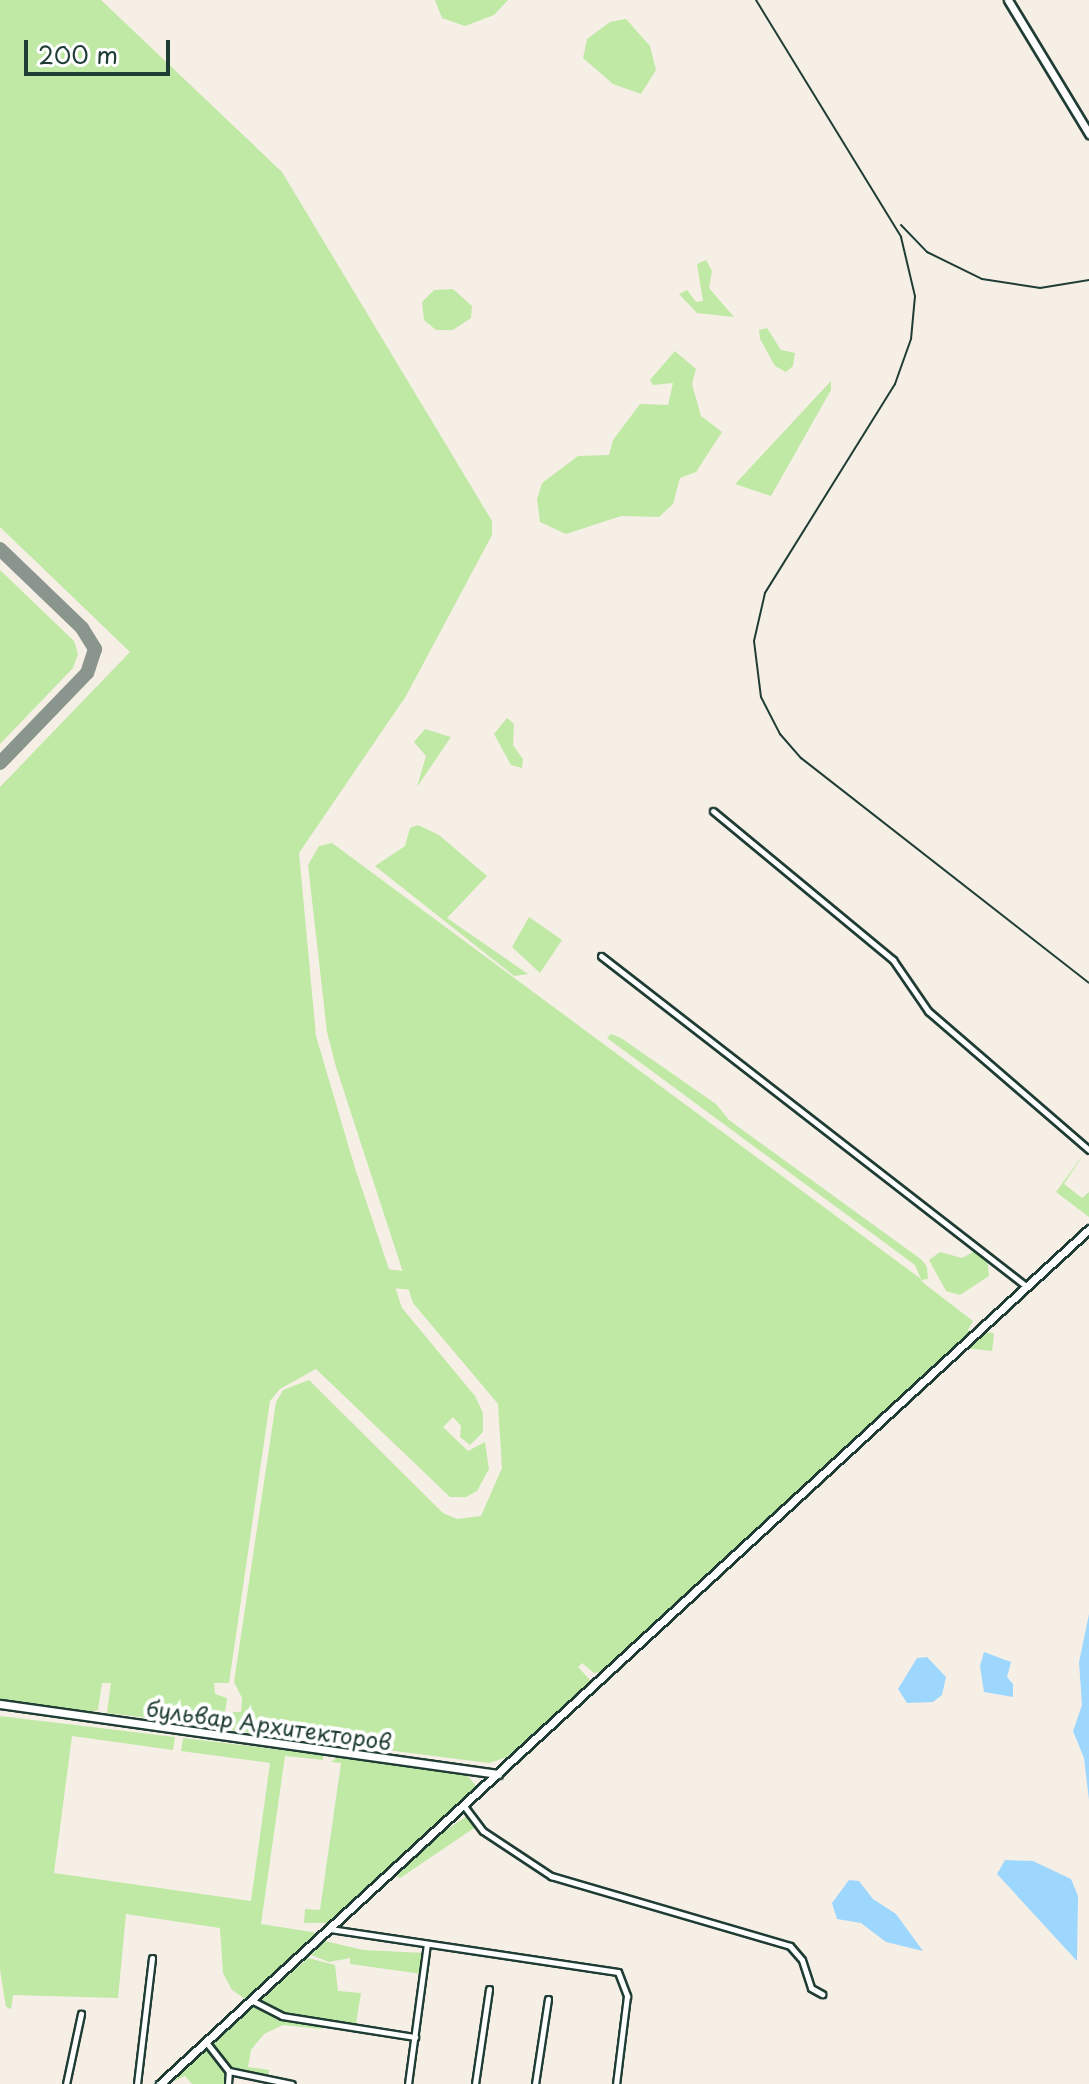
<!DOCTYPE html>
<meta charset="utf-8">
<style>
body{margin:0}
#map{position:relative;width:1089px;height:2084px;overflow:hidden;background:#f6efe6;font-family:"Playpen Sans",sans-serif}
div>[style]{position:absolute}
[style*='--x']{left:calc(var(--x)*1px);top:calc(var(--y)*1px);width:calc(var(--w)*1px);rotate:calc(var(--a)*1deg)}
.green>*{inset:0;background:#bfe9a5;transform-origin:0 0}
.water>*{inset:0;background:#9ed7fe}
.taxiway>*{height:14px;margin:-7px;padding:0 7px;transform-origin:7px;border-radius:7px;background:#8a968d}
.roads{filter:drop-shadow(2px 0 #1f3d34) drop-shadow(-2px 0 #1f3d34) drop-shadow(0 2px #1f3d34) drop-shadow(0 -2px #1f3d34)}
.minor>*{height:5px;margin:-2.5px;padding:0 2.5px;transform-origin:2.5px;border-radius:2.5px;background:#fff}
.major>*{height:7px;margin:-3.5px;padding:0 3.5px;transform-origin:3.5px;border-radius:3.5px;background:#fff}
.rail>*{height:2px;margin:-1px;padding:0 1px;transform-origin:1px;border-radius:1px;background:#1f3d34}
span{translate:-50% -50%;white-space:nowrap;text-align:center;line-height:1.15;-webkit-text-stroke:8px #fff;paint-order:stroke}
.street-label{font-size:22px;color:#1f3d34}
.scale{position:absolute;left:24px;top:40px;width:146px;height:36px;box-sizing:border-box;border:4px solid #1f3d34;border-top:0;padding-left:10px;font-size:24px;line-height:28px;white-space:nowrap;color:#1f3d34;-webkit-text-stroke:6px #fff;paint-order:stroke}
</style>
<div id="map">
<div class="green">
<div style="clip-path:polygon(0 0,101px 0,282px 172px,492px 521px,492px 535px,406px 696px,299px 853px,316px 1036px,355px 1168px,402px 1308px,475px 1396px,483px 1413px,483px 1432px,470px 1445px,460px 1437px,461px 1426px,453px 1417px,443px 1427px,468px 1451px,485px 1442px,489px 1469px,477px 1491px,466px 1497px,450px 1497px,316px 1369px,280px 1389px,270px 1401px,229px 1683px,214px 1683px,215px 1694px,227px 1698px,223px 1727px,107px 1713px,111px 1683px,102px 1683px,98px 1710px,91px 1712px,0 1699px,0 787px,130px 652px,0 527px)"></div>
<div style="clip-path:polygon(435px 0,508px 0,494px 15px,465px 26px,442px 18px)"></div>
<div style="clip-path:polygon(626px 19px,650px 46px,656px 70px,641px 94px,613px 84px,583px 58px,587px 39px,610px 22px)"></div>
<div style="clip-path:polygon(706px 260px,712px 271px,709px 288px,734px 317px,697px 313px,679px 294px,687px 290px,696px 302px,703px 301px,697px 264px)"></div>
<div style="clip-path:polygon(453px 289px,472px 306px,471px 318px,453px 330px,436px 330px,424px 320px,422px 302px,434px 290px)"></div>
<div style="clip-path:polygon(767px 328px,781px 350px,795px 353px,793px 366px,786px 372px,775px 366px,760px 339px,759px 330px)"></div>
<div style="clip-path:polygon(675px 351px,696px 369px,692px 384px,701px 416px,722px 432px,696px 472px,680px 478px,673px 504px,659px 517px,621px 516px,566px 534px,540px 522px,537px 499px,542px 483px,578px 456px,609px 455px,613px 440px,640px 404px,668px 405px,673px 383px,653px 385px,650px 380px)"></div>
<div style="clip-path:polygon(831px 381px,831px 390px,771px 496px,735px 484px)"></div>
<div style="clip-path:polygon(0 570px,74px 641px,78px 654px,73px 668px,0 744px)"></div>
<div style="clip-path:polygon(507px 718px,514px 724px,513px 745px,523px 759px,522px 768px,511px 765px,494px 734px)"></div>
<div style="clip-path:polygon(425px 729px,451px 737px,417px 787px,426px 756px,414px 742px)"></div>
<div style="clip-path:polygon(418px 825px,439px 835px,487px 876px,447px 918px,528px 974px,514px 976px,375px 866px,405px 846px,410px 828px)"></div>
<div style="clip-path:polygon(332px 843px,921px 1279px,915px 1265px,607px 1038px,611px 1034px,621px 1038px,716px 1104px,729px 1120px,922px 1260px,927px 1267px,928px 1279px,921px 1280px,926px 1285px,973px 1321px,963px 1338px,602px 1672px,594px 1673px,582px 1663px,578px 1667px,590px 1680px,587px 1686px,507px 1757px,489px 1763px,231px 1730px,233px 1712px,241px 1712px,242px 1698px,234px 1682px,276px 1402px,283px 1390px,309px 1380px,443px 1513px,457px 1519px,481px 1516px,502px 1468px,498px 1404px,413px 1303px,336px 1067px,327px 1032px,308px 865px,319px 846px)"></div>
<div style="clip-path:polygon(529px 917px,562px 940px,540px 973px,512px 947px)"></div>
<div style="clip-path:polygon(1085px 1152px,1064px 1184px,1082px 1198px,1089px 1192px,1089px 1217px,1056px 1192px)"></div>
<div style="clip-path:polygon(977px 1250px,987px 1256px,989px 1276px,960px 1295px,946px 1291px,929px 1260px,940px 1252px,962px 1258px)"></div>
<div style="left:994px;top:1333px;width:18px;height:708px;rotate:96deg"></div>
<div style="clip-path:polygon(0 1716px,175px 1737px,173px 1750px,72px 1736px,54px 1873px,251px 1901px,270px 1763px,181px 1751px,183px 1738px,323px 1755px,323px 1760px,285px 1756px,261px 1924px,318px 1933px,245px 1999px,232px 1990px,223px 1973px,220px 1928px,126px 1914px,118px 1998px,13px 1995px,11px 2009px,6px 2007px,0 1970px)"></div>
<div style="clip-path:polygon(339px 1756px,467px 1775px,476px 1786px,330px 1923px,304px 1923px,305px 1909px,320px 1910px,341px 1763px,331px 1762px)"></div>
<div style="left:467px;top:1816px;width:14px;height:91px;rotate:56deg"></div>
<div style="clip-path:polygon(325px 1941px,363px 1950px,425px 1953px,422px 1974px,350px 1964px,350px 1958px,329px 1962px,311px 1955px)"></div>
<div style="clip-path:polygon(308px 1958px,335px 1965px,338px 1991px,361px 1993px,356px 2024px,281px 2013px,259px 2002px)"></div>
<div style="clip-path:polygon(255px 2005px,271px 2016px,321px 2024px,321px 2029px,283px 2025px,264px 2034px,251px 2050px,248px 2067px,269px 2070px,268px 2077px,233px 2069px,212px 2043px)"></div>
<div style="clip-path:polygon(206px 2050px,224px 2071px,225px 2084px,192px 2084px,185px 2076px,168px 2084px)"></div>
</div>
<div class="water">
<div style="clip-path:polygon(1089px 1614px,1089px 1800px,1084px 1758px,1073px 1731px,1082px 1705px,1079px 1662px)"></div>
<div style="clip-path:polygon(984px 1652px,1011px 1662px,1007px 1677px,1013px 1684px,1013px 1697px,984px 1692px,980px 1666px)"></div>
<div style="clip-path:polygon(927px 1657px,946px 1677px,942px 1695px,933px 1702px,907px 1703px,898px 1689px,917px 1658px)"></div>
<div style="clip-path:polygon(1005px 1860px,1033px 1861px,1071px 1879px,1078px 1896px,1077px 1961px,997px 1874px)"></div>
<div style="clip-path:polygon(849px 1880px,859px 1881px,873px 1899px,896px 1914px,923px 1951px,886px 1942px,861px 1923px,837px 1919px,832px 1903px)"></div>
</div>
<div class="taxiway">
<div style="--x:0;--y:549;--w:114;--a:43.9"></div>
<div style="--x:82;--y:628;--w:25;--a:58"></div>
<div style="--x:95;--y:649;--w:25;--a:108"></div>
<div style="--x:87;--y:673;--w:125;--a:134"></div>
</div>
<div class="roads">
<div class="minor">
<div style="--x:713;--y:811;--w:234;--a:39.6"></div>
<div style="--x:893;--y:960;--w:62;--a:55.5"></div>
<div style="--x:928;--y:1011;--w:213;--a:40.8"></div>
<div style="--x:601;--y:956;--w:538;--a:37.83"></div>
<div style="--x:464;--y:1806;--w:31;--a:53"></div>
<div style="--x:483;--y:1831;--w:82;--a:33.5"></div>
<div style="--x:551;--y:1876;--w:249;--a:16.3"></div>
<div style="--x:790;--y:1946;--w:18;--a:49"></div>
<div style="--x:802;--y:1960;--w:29;--a:72"></div>
<div style="--x:811;--y:1988;--w:13;--a:29"></div>
<div style="--x:330;--y:1929;--w:291;--a:8.5"></div>
<div style="--x:618;--y:1972;--w:26;--a:69"></div>
<div style="--x:627;--y:1996;--w:89;--a:97.1"></div>
<div style="--x:253;--y:2001;--w:33;--a:27"></div>
<div style="--x:282;--y:2016;--w:135;--a:9"></div>
<div style="--x:206;--y:2042;--w:37;--a:52"></div>
<div style="--x:229;--y:2071;--w:64;--a:11.7"></div>
<div style="--x:66;--y:2084;--w:72;--a:-77.9"></div>
<div style="--x:137;--y:2084;--w:127;--a:-83.2"></div>
<div style="--x:228;--y:2084;--w:13;--a:-86"></div>
<div style="--x:408;--y:2084;--w:141;--a:-82.3"></div>
<div style="--x:475;--y:2084;--w:96;--a:-81.6"></div>
<div style="--x:535;--y:2084;--w:86;--a:-81.3"></div>
</div>
<div class="major">
<div style="--x:1008;--y:0;--w:157;--a:58.8"></div>
<div style="--x:0;--y:1704;--w:503;--a:8"></div>
<div style="--x:160;--y:2084;--w:1263;--a:-42.62"></div>
</div>
</div>
<div class="rail">
<div style="--x:756;--y:0;--w:278;--a:58.5"></div>
<div style="--x:901;--y:237;--w:61;--a:76.7"></div>
<div style="--x:915;--y:296;--w:43;--a:95.3"></div>
<div style="--x:911;--y:339;--w:48;--a:109.6"></div>
<div style="--x:895;--y:384;--w:246;--a:121.9"></div>
<div style="--x:765;--y:593;--w:49;--a:102.9"></div>
<div style="--x:754;--y:641;--w:56;--a:82.9"></div>
<div style="--x:761;--y:697;--w:42;--a:62.8"></div>
<div style="--x:780;--y:734;--w:32;--a:49"></div>
<div style="--x:801;--y:758;--w:365;--a:38"></div>
<div style="--x:901;--y:225;--w:37;--a:46"></div>
<div style="--x:927;--y:252;--w:61;--a:26.1"></div>
<div style="--x:982;--y:279;--w:59;--a:8.8"></div>
<div style="--x:1040;--y:288;--w:50;--a:-9.3"></div>
</div>
<div class="street-label">
<span style="left:269px;top:1724px;rotate:8deg">бульвар Архитекторов</span>
</div>
<div class="scale">200 m</div>
</div>
